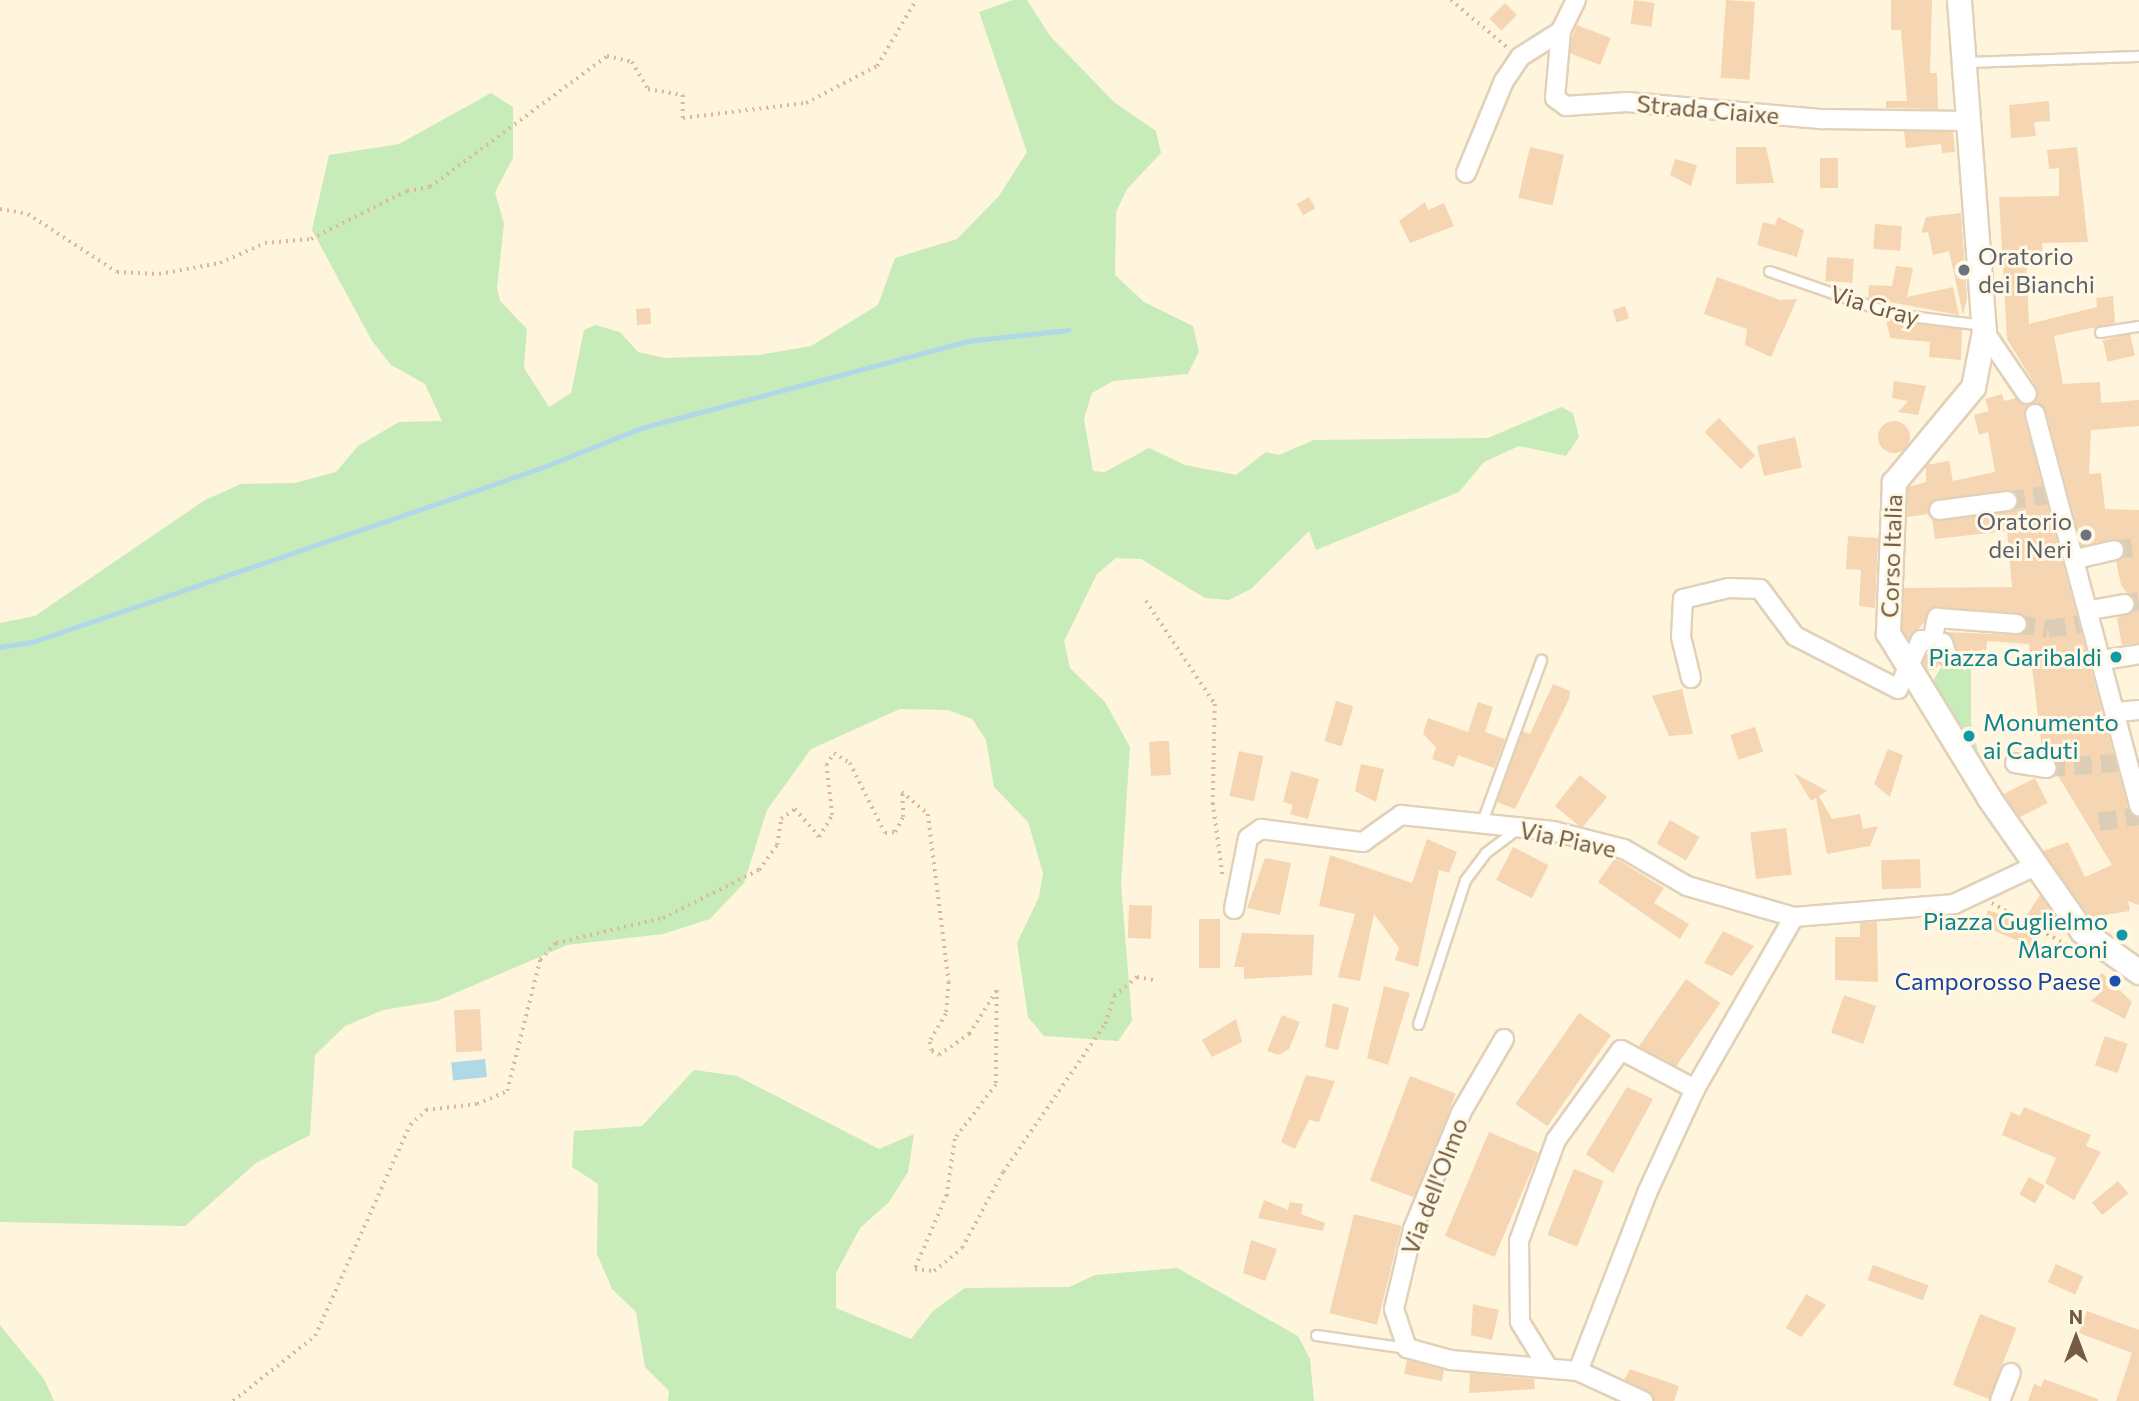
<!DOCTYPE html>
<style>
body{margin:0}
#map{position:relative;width:2139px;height:1401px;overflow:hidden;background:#fef5dc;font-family:Commissioner,sans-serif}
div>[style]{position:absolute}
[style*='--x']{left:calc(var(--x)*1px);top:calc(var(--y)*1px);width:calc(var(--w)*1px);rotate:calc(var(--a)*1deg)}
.green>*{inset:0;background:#c8ebba}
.water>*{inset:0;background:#b0d9e8;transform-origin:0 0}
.stream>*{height:5px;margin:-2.5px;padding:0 2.5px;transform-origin:2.5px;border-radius:2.5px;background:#b0d9e8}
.building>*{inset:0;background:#f5d5b2;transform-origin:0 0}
.round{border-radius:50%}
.street-tunnel>*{height:18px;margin-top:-9px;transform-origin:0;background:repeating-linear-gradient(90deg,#dcceb6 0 18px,transparent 0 27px)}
.path>*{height:3.5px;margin-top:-1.75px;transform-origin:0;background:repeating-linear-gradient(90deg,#d9b996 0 2px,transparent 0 7px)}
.roads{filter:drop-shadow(2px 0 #e2d1b8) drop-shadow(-2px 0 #e2d1b8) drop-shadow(0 2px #e2d1b8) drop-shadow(0 -2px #e2d1b8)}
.lane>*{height:9px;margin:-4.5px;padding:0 4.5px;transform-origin:4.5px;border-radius:4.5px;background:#fff}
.street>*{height:18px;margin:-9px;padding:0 9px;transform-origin:9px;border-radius:9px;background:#fff}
.secondary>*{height:23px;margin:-11.5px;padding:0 11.5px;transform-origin:11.5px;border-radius:11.5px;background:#fff}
.dots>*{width:19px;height:19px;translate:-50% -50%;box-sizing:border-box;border:4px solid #fff8e4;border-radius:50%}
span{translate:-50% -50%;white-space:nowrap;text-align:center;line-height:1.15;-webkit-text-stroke:6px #fff8e4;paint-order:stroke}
.street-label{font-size:24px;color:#745b44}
.worship-label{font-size:24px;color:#5b616d}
.left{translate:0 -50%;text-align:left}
.right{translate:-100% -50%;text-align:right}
.culture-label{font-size:24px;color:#0d838f}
.transit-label{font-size:24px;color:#164399}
.north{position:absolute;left:2041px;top:1303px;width:70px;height:70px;-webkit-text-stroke:5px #fff8e4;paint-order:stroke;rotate:0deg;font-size:19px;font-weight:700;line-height:28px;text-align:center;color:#745b44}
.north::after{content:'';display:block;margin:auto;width:24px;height:32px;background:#745b44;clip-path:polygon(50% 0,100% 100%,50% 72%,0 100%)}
</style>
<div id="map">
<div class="green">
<div style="clip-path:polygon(1013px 0,1027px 0,1050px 36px,1114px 102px,1156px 131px,1161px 153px,1127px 189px,1116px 212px,1115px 275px,1144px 302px,1193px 326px,1199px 351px,1188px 374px,1113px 381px,1092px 393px,1084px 419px,1093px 471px,1105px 472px,1149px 448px,1185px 465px,1236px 475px,1266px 452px,1279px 455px,1314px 440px,1488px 438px,1561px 407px,1573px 413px,1579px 437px,1566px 456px,1519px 446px,1484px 462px,1459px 492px,1316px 550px,1309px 531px,1251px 589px,1229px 600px,1205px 598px,1141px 559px,1116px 558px,1097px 574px,1064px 641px,1070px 668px,1105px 702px,1130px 747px,1121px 884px,1132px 1021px,1118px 1041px,1044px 1036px,1028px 1017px,1017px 943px,1039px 897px,1043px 873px,1028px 822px,994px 787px,986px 740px,972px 719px,948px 710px,900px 709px,811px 749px,767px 810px,744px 883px,710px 919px,663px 934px,567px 945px,437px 1001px,383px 1010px,345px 1026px,315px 1055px,310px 1135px,256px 1163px,185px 1226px,0 1222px,0 623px,35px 616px,205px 500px,241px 484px,295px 483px,336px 472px,358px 446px,399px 422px,442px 421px,425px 384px,391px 365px,372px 341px,312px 230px,329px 155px,399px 144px,491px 93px,513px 107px,513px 158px,495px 192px,504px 224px,497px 288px,500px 301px,527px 329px,524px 368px,549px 407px,571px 393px,584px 330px,595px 325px,620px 332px,638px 352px,664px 358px,759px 355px,811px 346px,878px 305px,895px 258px,957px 239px,999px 196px,1027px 152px,979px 12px)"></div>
<div style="clip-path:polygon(1947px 657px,1971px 657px,1971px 722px,1981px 765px,1930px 686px)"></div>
<div style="clip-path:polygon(694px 1070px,737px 1076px,879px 1149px,914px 1134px,908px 1172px,889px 1202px,860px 1228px,836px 1273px,836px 1308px,911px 1339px,933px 1311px,965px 1288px,1069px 1287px,1095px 1275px,1177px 1268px,1298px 1336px,1310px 1359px,1314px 1401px,668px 1401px,669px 1391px,645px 1367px,636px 1312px,612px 1289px,597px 1254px,598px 1184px,572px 1167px,574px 1131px,642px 1126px)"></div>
<div style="clip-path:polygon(0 1325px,44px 1379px,54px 1401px,0 1401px)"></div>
</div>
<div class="water">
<div style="left:485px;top:1059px;width:18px;height:34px;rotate:84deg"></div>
</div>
<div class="stream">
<div style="--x:0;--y:647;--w:32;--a:-9"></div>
<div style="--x:32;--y:642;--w:538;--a:-18.87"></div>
<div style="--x:541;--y:468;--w:108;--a:-21.8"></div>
<div style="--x:641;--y:428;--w:337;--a:-14.9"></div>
<div style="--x:967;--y:341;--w:102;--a:-6.2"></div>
</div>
<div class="building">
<div style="left:1634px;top:0;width:21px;height:24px;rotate:8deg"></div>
<div style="left:1726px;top:0;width:29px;height:78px;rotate:4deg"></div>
<div style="clip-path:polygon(1891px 0,1932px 0,1930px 73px,1937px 73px,1938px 109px,1886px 108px,1886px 101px,1907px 101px,1901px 30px,1891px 30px)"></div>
<div style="left:1505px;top:3px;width:17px;height:22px;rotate:45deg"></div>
<div style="left:1577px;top:25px;width:36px;height:29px;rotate:21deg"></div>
<div style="clip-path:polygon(2049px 101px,2050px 121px,2034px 122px,2036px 136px,2011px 138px,2009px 105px)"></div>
<div style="clip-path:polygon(1904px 131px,1953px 132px,1955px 152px,1942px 153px,1941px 144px,1906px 148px)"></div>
<div style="left:1530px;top:147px;width:35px;height:52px;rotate:13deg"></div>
<div style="clip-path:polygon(1736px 147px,1766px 147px,1774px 183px,1736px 184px)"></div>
<div style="clip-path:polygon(2077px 147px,2088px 242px,2042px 243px,2043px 256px,2026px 256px,2029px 324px,2097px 307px,2096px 298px,2113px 296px,2115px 323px,2054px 336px,2063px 384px,2100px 382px,2101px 403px,2139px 400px,2139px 426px,2091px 430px,2089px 474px,2101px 473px,2105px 509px,2139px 510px,2139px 643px,2122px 645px,2117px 619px,2135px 603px,2121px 585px,2116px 561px,2125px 547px,2112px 539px,2082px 546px,2046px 411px,2034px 403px,2037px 388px,2007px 339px,1999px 197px,2059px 196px,2059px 168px,2049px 169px,2047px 150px)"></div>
<div style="left:1820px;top:158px;width:18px;height:30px"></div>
<div style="clip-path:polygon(1675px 159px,1697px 165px,1691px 186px,1670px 175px)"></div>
<div style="left:1309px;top:197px;width:13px;height:14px;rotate:61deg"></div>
<div style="clip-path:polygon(1425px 202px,1428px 210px,1444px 203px,1454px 226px,1410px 243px,1399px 221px)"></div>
<div style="clip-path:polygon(1961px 213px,1967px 298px,1963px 315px,1949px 251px,1933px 255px,1928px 232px,1921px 233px,1926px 217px)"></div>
<div style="clip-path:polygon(1778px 217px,1804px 230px,1797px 257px,1757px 245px,1763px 222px,1775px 225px)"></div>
<div style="left:1875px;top:224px;width:27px;height:25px;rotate:4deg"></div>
<div style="left:1827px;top:257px;width:27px;height:24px;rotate:4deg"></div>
<div style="clip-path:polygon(1896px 266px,1913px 268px,1907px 297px,1953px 287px,1959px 315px,1868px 298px,1869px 285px,1892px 286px)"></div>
<div style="clip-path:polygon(1717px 277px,1780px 300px,1797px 299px,1771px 357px,1745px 345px,1747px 329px,1704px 314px)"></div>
<div style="left:1625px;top:306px;width:13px;height:13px;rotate:72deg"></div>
<div style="left:650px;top:308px;width:16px;height:14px;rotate:86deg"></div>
<div style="clip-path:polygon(1886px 319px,1962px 329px,1961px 360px,1929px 357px,1930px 342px,1890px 338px)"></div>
<div style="left:2130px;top:334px;width:22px;height:28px;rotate:77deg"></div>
<div style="clip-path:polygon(1894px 381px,1926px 386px,1918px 415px,1898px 412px,1908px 401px,1892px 398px)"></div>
<div style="clip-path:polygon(2002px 394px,2004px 401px,2016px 398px,2028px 405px,2024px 417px,2128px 809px,2139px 817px,2139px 905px,2128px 901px,2130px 911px,2090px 917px,2043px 851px,2068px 842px,2085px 877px,2112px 865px,2057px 774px,2057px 763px,2043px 756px,2029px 644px,1987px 641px,1986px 650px,1958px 652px,1946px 632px,2017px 635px,2027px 630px,2027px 618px,1937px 607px,1909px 640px,1902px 629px,1904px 588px,2012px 587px,2007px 531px,1935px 539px,1932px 519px,2009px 512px,2018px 505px,2012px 491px,1938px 499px,1929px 514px,1907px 517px,1908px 487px,1926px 482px,1926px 465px,1949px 461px,1953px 481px,1995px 472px,1988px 432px,1979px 435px,1974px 415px,1989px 411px,1985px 399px)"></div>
<div style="left:1719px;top:418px;width:52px;height:20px;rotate:46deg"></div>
<div class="round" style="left:1878px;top:421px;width:32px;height:32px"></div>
<div style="left:1795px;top:437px;width:31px;height:39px;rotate:77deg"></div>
<div style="clip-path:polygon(1848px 536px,1878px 538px,1875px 608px,1859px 606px,1861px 570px,1846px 569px)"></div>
<div class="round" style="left:1923px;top:654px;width:16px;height:16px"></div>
<div style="clip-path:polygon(1553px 684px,1570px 691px,1569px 699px,1515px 809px,1497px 802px,1522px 731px,1530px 734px)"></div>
<div style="clip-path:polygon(1682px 689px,1693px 734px,1669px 736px,1652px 696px)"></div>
<div style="left:1336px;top:701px;width:18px;height:42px;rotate:16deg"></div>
<div style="clip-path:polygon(1478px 702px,1493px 707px,1485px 732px,1505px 739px,1494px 768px,1458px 755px,1454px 767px,1432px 759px,1436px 747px,1423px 734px,1428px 718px,1468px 732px)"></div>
<div style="left:1755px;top:727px;width:26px;height:26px;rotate:72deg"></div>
<div style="clip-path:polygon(1160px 741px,1169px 741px,1171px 775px,1151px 776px,1149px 742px)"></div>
<div style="clip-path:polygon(1888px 749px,1903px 755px,1890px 797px,1874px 784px)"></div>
<div style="left:1239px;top:751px;width:25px;height:46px;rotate:12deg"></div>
<div style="clip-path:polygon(1361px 764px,1384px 769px,1376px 802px,1355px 791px)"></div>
<div style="clip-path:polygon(1291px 771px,1319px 779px,1308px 819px,1290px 814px,1293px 805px,1283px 802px)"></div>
<div style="clip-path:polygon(1794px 773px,1827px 791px,1819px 796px,1832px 819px,1860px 814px,1863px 829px,1878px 826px,1870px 846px,1827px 854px,1816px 798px,1811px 801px)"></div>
<div style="left:1580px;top:775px;width:35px;height:40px;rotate:39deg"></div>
<div style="left:2035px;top:778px;width:28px;height:35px;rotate:63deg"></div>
<div style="left:1670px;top:820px;width:34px;height:27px;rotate:30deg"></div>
<div style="left:1786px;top:828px;width:47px;height:36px;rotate:83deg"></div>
<div style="clip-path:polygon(1427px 839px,1457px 852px,1449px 873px,1439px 870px,1418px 967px,1395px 960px,1399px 948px,1374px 914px,1360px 981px,1338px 977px,1355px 914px,1319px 906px,1330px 855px,1412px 883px)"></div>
<div style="left:1513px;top:847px;width:40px;height:37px;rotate:27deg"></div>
<div style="clip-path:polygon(1265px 858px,1291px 863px,1280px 915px,1247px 908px)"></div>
<div style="clip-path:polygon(1615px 858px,1664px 888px,1654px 903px,1689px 924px,1680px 939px,1598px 882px)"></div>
<div style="left:1920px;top:859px;width:29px;height:39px;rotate:88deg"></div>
<div style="clip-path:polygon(2040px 895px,2057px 920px,2050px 930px,2043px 925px,2035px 948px,1983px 926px,1988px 910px,2022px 922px)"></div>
<div style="left:1129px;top:905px;width:23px;height:33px;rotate:2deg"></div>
<div style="left:1199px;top:919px;width:21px;height:49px"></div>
<div style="clip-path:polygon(1877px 922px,1878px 982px,1835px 980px,1835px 937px,1860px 937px,1860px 923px)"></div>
<div style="clip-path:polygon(1723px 931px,1754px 946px,1732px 976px,1704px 963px)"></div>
<div style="clip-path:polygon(1242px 933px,1314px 935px,1312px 975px,1244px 979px,1244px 967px,1234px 967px)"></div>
<div style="clip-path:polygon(2102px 973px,2132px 1002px,2125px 1019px,2091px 1001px,2101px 992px,2092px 983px)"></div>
<div style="left:1686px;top:979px;width:42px;height:82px;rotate:35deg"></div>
<div style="clip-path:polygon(1384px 986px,1410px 993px,1388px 1065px,1367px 1058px)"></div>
<div style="left:1844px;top:995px;width:34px;height:40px;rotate:19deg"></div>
<div style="clip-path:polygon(1333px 1003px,1349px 1008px,1338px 1050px,1325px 1047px)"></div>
<div style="left:480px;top:1009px;width:42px;height:26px;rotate:87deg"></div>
<div style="left:1579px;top:1013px;width:39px;height:111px;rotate:35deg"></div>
<div style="clip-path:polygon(1282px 1015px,1300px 1022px,1289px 1049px,1278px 1055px,1267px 1051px)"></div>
<div style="clip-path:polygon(1236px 1019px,1242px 1042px,1212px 1057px,1202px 1040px)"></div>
<div style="left:2105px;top:1036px;width:24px;height:31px;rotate:19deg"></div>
<div style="clip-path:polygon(1306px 1075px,1335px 1081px,1319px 1122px,1309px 1120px,1295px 1149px,1281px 1142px)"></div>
<div style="left:1410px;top:1076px;width:49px;height:112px;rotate:21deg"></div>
<div style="clip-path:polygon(1627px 1087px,1653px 1099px,1613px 1173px,1586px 1154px)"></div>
<div style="clip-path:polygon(2024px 1107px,2091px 1135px,2086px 1146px,2101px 1152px,2074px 1200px,2045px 1183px,2056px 1158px,2002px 1135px,2011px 1112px,2020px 1116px)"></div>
<div style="left:1489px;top:1132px;width:54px;height:113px;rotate:23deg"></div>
<div style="left:1574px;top:1169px;width:32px;height:71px;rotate:22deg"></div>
<div style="left:2029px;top:1177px;width:18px;height:20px;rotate:29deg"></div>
<div style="left:2118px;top:1181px;width:16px;height:34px;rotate:50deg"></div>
<div style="clip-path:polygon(1264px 1200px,1288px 1210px,1290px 1202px,1303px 1204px,1301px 1214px,1325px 1223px,1323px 1231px,1258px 1218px)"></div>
<div style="left:1354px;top:1214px;width:49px;height:102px;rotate:14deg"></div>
<div style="clip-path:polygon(1251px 1240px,1277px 1249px,1265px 1281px,1243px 1273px)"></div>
<div style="left:2056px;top:1264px;width:30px;height:20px;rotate:24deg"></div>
<div style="left:1873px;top:1265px;width:59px;height:16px;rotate:20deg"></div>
<div style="clip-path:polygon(1806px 1294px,1826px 1305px,1801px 1337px,1786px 1328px)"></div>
<div style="clip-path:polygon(1473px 1304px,1499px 1310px,1492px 1340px,1471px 1335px)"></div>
<div style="clip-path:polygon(2087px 1311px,2139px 1330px,2139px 1401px,2116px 1401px,2132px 1353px,2079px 1333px)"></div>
<div style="left:1980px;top:1314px;width:39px;height:76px;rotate:21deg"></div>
<div style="clip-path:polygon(1407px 1360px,1444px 1370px,1442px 1381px,1404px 1374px)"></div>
<div style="clip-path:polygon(1630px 1369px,1679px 1386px,1674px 1401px,1654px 1401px,1624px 1380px)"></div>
<div style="clip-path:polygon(1470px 1373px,1534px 1379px,1535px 1389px,1469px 1393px)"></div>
<div style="clip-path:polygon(2044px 1379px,2098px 1399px,2098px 1401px,2028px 1401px,2034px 1384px,2041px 1387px)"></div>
</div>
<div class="street-tunnel">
<div style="--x:2007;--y:501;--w:47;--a:-8.7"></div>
<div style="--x:2114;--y:550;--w:25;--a:-7"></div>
<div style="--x:2124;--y:604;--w:15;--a:-11"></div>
<div style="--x:2017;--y:624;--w:31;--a:9"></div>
<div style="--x:2048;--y:629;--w:47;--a:-8.7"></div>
<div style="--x:2047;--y:768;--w:82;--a:-4.2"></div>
<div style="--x:2099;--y:822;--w:40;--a:-8.5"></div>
</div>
<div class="path">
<div style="--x:1451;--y:0;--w:75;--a:40.1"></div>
<div style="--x:0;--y:209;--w:28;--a:10"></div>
<div style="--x:28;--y:214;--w:106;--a:33.1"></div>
<div style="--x:117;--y:272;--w:42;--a:2.7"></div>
<div style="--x:159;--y:274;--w:62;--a:-10.2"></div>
<div style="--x:220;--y:263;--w:49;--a:-24"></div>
<div style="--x:265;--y:243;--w:46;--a:-5"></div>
<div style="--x:311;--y:239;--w:107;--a:-26.6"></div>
<div style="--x:407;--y:191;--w:23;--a:-10"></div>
<div style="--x:430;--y:187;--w:220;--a:-36.5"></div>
<div style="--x:607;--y:56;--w:26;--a:13"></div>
<div style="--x:632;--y:62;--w:31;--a:59"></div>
<div style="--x:648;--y:89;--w:36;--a:10"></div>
<div style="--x:683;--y:95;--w:23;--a:90"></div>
<div style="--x:683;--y:118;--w:124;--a:-7"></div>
<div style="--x:806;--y:103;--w:80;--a:-27.5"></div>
<div style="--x:877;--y:66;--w:77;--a:-59.4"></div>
<div style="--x:1146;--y:601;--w:124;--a:56.2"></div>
<div style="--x:1215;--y:704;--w:99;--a:91.2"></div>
<div style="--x:1213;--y:803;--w:76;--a:82.4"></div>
<div style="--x:1992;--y:903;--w:86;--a:29.2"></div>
<div style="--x:233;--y:1401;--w:105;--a:-38.4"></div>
<div style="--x:315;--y:1336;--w:231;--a:-65.8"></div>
<div style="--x:410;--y:1125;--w:22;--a:-43"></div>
<div style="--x:426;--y:1110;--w:51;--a:-6.7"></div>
<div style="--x:477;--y:1104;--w:33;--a:-23"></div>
<div style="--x:507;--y:1091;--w:135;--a:-75.9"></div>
<div style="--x:540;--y:960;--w:23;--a:-47"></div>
<div style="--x:556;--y:943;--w:110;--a:-13.2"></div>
<div style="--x:663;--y:918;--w:107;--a:-26.6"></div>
<div style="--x:759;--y:870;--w:31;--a:-54"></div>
<div style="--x:777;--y:845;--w:26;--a:-81"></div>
<div style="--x:781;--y:819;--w:17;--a:-36"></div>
<div style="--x:795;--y:809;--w:37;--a:49"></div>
<div style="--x:819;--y:837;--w:26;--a:-59"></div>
<div style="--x:832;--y:815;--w:50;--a:-96.8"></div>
<div style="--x:826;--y:765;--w:14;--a:-56"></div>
<div style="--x:834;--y:753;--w:19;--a:32"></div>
<div style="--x:850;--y:763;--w:78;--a:63.4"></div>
<div style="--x:885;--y:833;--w:10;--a:-6"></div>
<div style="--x:895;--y:832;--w:17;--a:-62"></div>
<div style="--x:903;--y:817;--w:25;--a:-92"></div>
<div style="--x:902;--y:792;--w:34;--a:40"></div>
<div style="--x:928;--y:814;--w:169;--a:82.9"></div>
<div style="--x:949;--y:982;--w:32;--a:95"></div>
<div style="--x:946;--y:1014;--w:32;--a:120"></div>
<div style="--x:930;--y:1042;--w:9;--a:77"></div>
<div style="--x:932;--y:1051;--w:8;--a:30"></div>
<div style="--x:939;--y:1055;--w:37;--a:-35"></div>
<div style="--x:969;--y:1034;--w:52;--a:-57.5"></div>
<div style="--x:997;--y:990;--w:95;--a:90.6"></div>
<div style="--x:996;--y:1085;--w:68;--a:127.2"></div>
<div style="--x:955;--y:1139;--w:57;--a:98.1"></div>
<div style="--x:947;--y:1195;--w:81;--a:113.4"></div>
<div style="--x:915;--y:1269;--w:19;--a:6"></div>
<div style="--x:934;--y:1271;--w:36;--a:-39"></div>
<div style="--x:962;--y:1248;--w:86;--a:-61.7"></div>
<div style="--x:1003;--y:1172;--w:180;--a:-55.4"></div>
<div style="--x:1105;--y:1024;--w:29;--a:-72"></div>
<div style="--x:1114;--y:996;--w:30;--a:-40"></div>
<div style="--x:1137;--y:977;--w:17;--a:10"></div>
</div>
<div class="roads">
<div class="lane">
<div style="--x:1965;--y:62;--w:174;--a:-2"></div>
<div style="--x:1769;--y:271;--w:132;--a:19"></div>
<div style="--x:1894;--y:314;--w:90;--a:7"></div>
<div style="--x:2100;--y:332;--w:39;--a:-9"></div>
<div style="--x:1481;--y:824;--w:175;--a:-69.9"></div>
<div style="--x:1418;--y:1024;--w:151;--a:-71.9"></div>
<div style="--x:1465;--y:880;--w:34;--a:-53"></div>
<div style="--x:1485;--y:853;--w:40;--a:-37"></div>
<div style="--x:1316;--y:1335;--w:92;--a:8.1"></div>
</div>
<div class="street">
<div style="--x:1576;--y:0;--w:34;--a:116"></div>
<div style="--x:1561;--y:31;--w:67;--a:95.1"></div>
<div style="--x:1555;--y:98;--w:14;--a:36"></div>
<div style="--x:1566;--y:106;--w:61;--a:-3.8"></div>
<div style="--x:1627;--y:102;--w:197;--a:5"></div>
<div style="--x:1823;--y:119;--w:144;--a:0.8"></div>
<div style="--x:1466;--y:173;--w:100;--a:-67.6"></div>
<div style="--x:1504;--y:81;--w:29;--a:-56"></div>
<div style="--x:1520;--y:57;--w:49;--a:-32.4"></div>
<div style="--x:1984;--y:331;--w:76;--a:55.7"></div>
<div style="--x:2035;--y:414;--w:406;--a:75.1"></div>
<div style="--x:1939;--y:510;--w:69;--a:-7.5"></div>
<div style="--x:2076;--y:559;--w:39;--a:-13"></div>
<div style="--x:2091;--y:610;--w:34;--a:-10"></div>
<div style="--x:1932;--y:641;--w:11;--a:10"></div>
<div style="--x:1943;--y:643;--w:13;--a:72"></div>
<div style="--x:2103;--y:660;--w:36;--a:-9"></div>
<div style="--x:1691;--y:678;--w:42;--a:-103.7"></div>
<div style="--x:1681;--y:637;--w:38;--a:-87"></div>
<div style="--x:1683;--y:599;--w:47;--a:-13.4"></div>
<div style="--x:1729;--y:588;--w:31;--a:2"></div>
<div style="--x:1760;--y:589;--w:59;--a:53.3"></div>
<div style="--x:1795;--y:636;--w:116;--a:27.2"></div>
<div style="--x:1898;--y:689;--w:54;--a:-64.9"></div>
<div style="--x:1921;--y:640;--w:11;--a:5"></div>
<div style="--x:1932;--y:641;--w:24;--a:-78"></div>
<div style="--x:1937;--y:618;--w:80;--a:4.3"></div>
<div style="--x:2116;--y:712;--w:23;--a:-5"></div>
<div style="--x:2015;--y:763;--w:32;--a:9"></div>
<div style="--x:1234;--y:909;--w:72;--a:-78.8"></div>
<div style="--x:1248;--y:838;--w:16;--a:-35"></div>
<div style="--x:1261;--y:829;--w:103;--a:7.3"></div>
<div style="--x:1363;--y:842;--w:47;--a:-35.4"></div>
<div style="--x:1401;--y:815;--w:153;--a:6"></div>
<div style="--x:1553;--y:831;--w:73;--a:14.2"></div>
<div style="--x:1624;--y:849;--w:73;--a:30.4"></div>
<div style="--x:1687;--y:886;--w:111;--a:16.2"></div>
<div style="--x:1794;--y:917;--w:161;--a:-4.6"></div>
<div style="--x:1954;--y:904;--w:89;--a:-25.1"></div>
<div style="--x:1504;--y:1039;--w:86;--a:120.2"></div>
<div style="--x:1461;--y:1113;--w:126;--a:112.5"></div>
<div style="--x:1413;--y:1229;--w:82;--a:103.4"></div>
<div style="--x:1394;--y:1309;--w:41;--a:71.6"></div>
<div style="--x:1407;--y:1348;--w:46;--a:15.3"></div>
<div style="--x:1451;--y:1360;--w:127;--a:5"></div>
<div style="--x:1578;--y:1371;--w:72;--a:24.8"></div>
<div style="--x:1547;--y:1366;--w:52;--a:-121.5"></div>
<div style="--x:1520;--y:1322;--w:81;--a:-90.7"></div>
<div style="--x:1519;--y:1241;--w:108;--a:-69.9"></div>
<div style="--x:1556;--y:1140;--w:111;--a:-54.2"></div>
<div style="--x:1621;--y:1050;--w:84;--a:27.8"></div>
<div style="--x:1578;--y:1371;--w:191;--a:-68.8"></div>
<div style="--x:1647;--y:1193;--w:115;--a:-65.2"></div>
<div style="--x:1695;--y:1089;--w:198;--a:-60.1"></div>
<div style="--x:2000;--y:1401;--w:30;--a:-69"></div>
</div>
<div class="secondary">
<div style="--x:1959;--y:0;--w:332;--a:85.7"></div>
<div style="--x:1984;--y:331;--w:57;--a:101.1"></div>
<div style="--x:1973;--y:387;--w:124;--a:129.7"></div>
<div style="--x:1894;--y:482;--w:151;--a:92.3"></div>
<div style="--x:1888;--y:633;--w:193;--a:58.5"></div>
<div style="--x:1989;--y:798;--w:162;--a:55"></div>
<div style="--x:2082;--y:931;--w:70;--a:35.7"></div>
</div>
</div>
<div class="dots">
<div style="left:1964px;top:270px;background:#6b7280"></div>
<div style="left:2086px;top:535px;background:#6b7280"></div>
<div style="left:2116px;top:657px;background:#0f9aa8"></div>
<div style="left:1969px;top:736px;background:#0f9aa8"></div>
<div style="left:2122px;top:935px;background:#0f9aa8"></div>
<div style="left:2115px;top:981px;background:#1a4fb4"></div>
</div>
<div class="street-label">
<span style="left:1708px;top:109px;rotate:5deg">Strada Ciaixe</span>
<span style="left:1875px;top:305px;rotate:16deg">Via Gray</span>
<span style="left:1891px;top:556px;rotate:-88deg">Corso Italia</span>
<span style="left:1568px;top:839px;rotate:12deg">Via Piave</span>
<span style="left:1434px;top:1186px;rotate:-69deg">Via dell'Olmo</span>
</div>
<div class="worship-label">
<span class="left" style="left:1978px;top:270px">Oratorio<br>dei Bianchi</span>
<span class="right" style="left:2072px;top:535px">Oratorio<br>dei Neri</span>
</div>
<div class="culture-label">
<span class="right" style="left:2102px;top:657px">Piazza Garibaldi</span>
<span class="left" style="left:1983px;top:736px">Monumento<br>ai Caduti</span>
<span class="right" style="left:2108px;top:935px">Piazza Guglielmo<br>Marconi</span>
</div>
<div class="transit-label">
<span class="right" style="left:2101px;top:981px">Camporosso Paese</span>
</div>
<div class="north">N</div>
</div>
